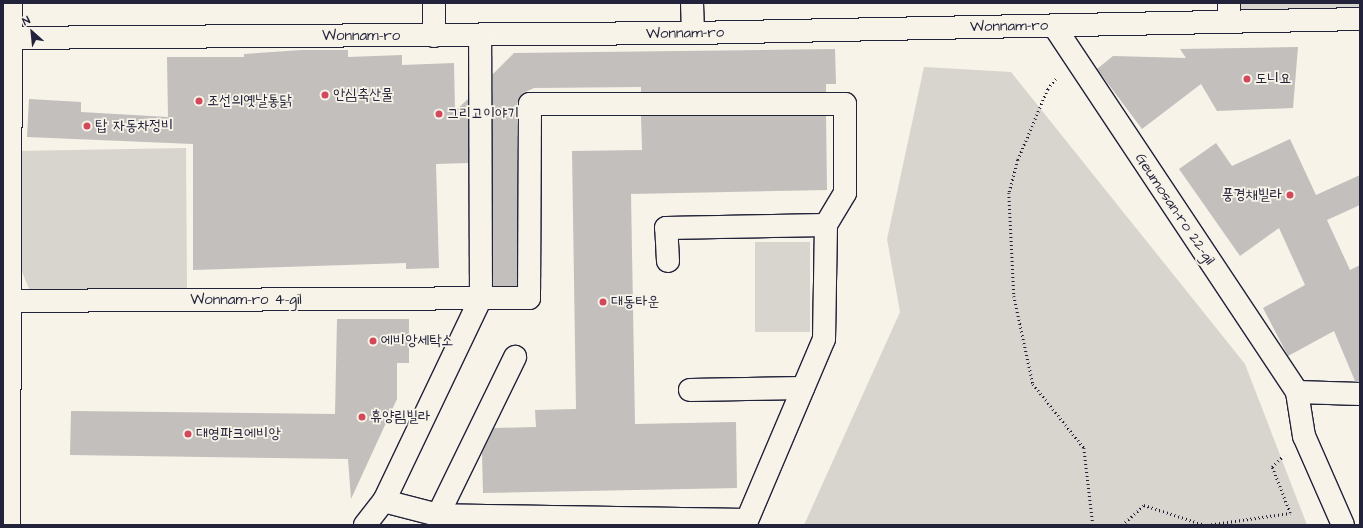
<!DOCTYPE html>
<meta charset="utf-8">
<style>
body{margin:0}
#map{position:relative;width:1363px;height:528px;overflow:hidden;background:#f7f3e8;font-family:"Architects Daughter","Poor Story",sans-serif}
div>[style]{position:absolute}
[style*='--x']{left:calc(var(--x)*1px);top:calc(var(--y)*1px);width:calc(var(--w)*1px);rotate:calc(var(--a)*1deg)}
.green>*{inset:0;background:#d8d5cf;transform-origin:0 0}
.building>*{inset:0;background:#c2bfbd}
.path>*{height:2.5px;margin-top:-1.25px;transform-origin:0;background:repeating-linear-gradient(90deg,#22223b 0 1px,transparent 0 4px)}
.roads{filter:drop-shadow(1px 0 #22223b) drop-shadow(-1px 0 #22223b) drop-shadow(0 1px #22223b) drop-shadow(0 -1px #22223b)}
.minor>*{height:22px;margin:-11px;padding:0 11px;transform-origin:11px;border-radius:11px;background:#f7f3e8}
.dots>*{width:11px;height:11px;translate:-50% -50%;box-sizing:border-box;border:2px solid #f7f3e8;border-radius:50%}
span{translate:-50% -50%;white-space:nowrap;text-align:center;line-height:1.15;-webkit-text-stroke:3.5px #f7f3e8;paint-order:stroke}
.street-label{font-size:15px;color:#22223b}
.poi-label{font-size:15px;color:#22223b}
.left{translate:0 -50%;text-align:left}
.right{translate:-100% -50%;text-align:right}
.frame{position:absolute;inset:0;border:4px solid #22223b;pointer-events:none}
.north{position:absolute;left:12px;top:12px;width:40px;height:40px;-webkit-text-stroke:3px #f7f3e8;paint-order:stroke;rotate:333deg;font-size:11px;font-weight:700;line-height:16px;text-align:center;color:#22223b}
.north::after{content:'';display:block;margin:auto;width:14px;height:18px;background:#22223b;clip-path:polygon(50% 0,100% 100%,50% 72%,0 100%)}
</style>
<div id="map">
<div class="green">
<div style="clip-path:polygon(1229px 3px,1360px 3px,1360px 19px,1229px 22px)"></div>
<div style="clip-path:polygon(924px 67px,1011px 72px,1245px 364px,1307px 525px,804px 525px,900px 312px,887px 239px)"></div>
<div style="clip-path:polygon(186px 148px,187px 289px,30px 291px,16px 258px,15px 151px)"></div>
<div style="left:755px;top:242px;width:55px;height:90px"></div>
</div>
<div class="building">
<div style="clip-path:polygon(1298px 47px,1293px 108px,1217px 111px,1201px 84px,1142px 129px,1097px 69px,1113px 56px,1186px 58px,1180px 49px)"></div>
<div style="clip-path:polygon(835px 49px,836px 84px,826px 84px,826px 92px,641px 92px,641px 87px,534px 88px,523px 93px,517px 104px,517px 286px,493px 286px,493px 74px,514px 53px)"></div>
<div style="clip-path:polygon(302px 50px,348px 50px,348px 57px,402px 55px,402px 65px,454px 63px,455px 111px,468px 99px,468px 163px,436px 164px,439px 268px,406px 269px,406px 263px,193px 270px,193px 144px,27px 137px,29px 99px,81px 102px,81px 112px,168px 117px,167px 57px,244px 57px,244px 54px)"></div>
<div style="clip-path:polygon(641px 116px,826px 116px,827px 190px,631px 194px,635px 424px,736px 422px,737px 488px,483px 493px,482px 453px,494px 428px,536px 427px,535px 410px,576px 409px,572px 151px,642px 150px)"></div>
<div style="clip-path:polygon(1290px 139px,1316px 195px,1360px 175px,1360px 205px,1327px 220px,1350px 270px,1360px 265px,1360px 381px,1355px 381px,1334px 331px,1288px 356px,1263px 308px,1305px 285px,1279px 228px,1240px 256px,1179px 169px,1216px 143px,1232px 166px)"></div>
<div style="clip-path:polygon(337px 319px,409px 319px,409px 363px,397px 363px,397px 399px,351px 499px,348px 459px,70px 455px,71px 411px,335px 414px)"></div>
</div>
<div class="path">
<div style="--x:1056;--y:79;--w:13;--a:129"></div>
<div style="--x:1048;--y:89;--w:77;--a:112.9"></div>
<div style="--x:1018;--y:160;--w:34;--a:105"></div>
<div style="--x:1009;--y:193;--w:103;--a:87.2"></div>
<div style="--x:1014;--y:296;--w:90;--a:77.8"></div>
<div style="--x:1033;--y:384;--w:82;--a:51.4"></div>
<div style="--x:1084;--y:448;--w:78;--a:83.3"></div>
<div style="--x:1122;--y:525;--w:30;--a:-42"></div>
<div style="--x:1144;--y:505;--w:64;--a:18.2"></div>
<div style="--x:1207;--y:525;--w:84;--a:-8.2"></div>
<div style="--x:1290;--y:513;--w:49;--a:-111.4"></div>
<div style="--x:1272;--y:467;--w:16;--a:-45"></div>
</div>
<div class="roads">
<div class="minor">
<div style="--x:692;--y:3;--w:30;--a:88"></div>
<div style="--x:1229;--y:3;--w:19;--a:90"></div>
<div style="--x:1054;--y:26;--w:439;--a:56.4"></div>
<div style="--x:1297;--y:392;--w:45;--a:81"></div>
<div style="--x:1304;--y:436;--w:97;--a:66.3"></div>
<div style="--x:434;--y:36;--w:33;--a:-90"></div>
<div style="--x:3;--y:38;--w:690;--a:-0.42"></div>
<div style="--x:693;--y:33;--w:667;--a:-1.2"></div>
<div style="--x:668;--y:261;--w:33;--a:-93"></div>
<div style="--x:666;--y:228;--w:160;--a:-1.1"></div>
<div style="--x:3;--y:301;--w:526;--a:-0.33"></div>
<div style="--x:529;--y:298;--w:194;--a:-89.7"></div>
<div style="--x:530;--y:104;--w:315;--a:0"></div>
<div style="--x:845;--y:104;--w:89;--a:90"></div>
<div style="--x:845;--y:193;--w:37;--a:121"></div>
<div style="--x:826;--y:225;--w:114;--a:91"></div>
<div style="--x:824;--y:339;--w:197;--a:113"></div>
<div style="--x:747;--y:520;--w:309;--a:-179.1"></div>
<div style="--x:438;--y:515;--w:56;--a:-165.5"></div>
<div style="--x:690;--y:390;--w:113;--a:-1"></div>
<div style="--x:1297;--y:392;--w:63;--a:1.8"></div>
<div style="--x:438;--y:515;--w:176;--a:-64"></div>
<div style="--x:9;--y:525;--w:522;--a:-89.78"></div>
<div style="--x:365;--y:525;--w:31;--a:-52"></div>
<div style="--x:384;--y:501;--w:225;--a:-64.5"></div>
<div style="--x:481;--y:298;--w:263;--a:-90.2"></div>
</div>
</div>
<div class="dots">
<div style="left:1247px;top:79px;background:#d1495b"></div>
<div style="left:325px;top:95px;background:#d1495b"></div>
<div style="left:199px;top:101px;background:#d1495b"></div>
<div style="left:439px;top:114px;background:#d1495b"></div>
<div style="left:87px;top:126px;background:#d1495b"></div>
<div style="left:1290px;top:195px;background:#d1495b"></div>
<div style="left:603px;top:302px;background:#d1495b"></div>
<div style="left:373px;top:341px;background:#d1495b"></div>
<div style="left:362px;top:417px;background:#d1495b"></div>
<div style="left:188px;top:434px;background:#d1495b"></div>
</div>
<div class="street-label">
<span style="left:1009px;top:26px;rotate:-1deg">Wonnam-ro</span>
<span style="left:685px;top:33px;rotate:-1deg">Wonnam-ro</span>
<span style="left:361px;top:36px">Wonnam-ro</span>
<span style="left:1175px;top:209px;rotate:56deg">Geumosan-ro 22-gil</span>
<span style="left:246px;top:300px">Wonnam-ro 4-gil</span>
</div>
<div class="poi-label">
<span class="left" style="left:1255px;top:79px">도니요</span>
<span class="left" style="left:333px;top:95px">안심축산물</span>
<span class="left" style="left:207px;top:101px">조선의옛날통닭</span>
<span class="left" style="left:447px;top:114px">그리고이야기</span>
<span class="left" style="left:95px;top:126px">탑 자동차정비</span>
<span class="right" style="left:1282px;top:195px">풍경채빌라</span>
<span class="left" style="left:611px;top:302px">대동타운</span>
<span class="left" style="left:381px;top:341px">에비앙세탁소</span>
<span class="left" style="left:370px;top:417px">휴양림빌라</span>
<span class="left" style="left:196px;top:434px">대영파크에비앙</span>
</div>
<div class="frame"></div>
<div class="north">N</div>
</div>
